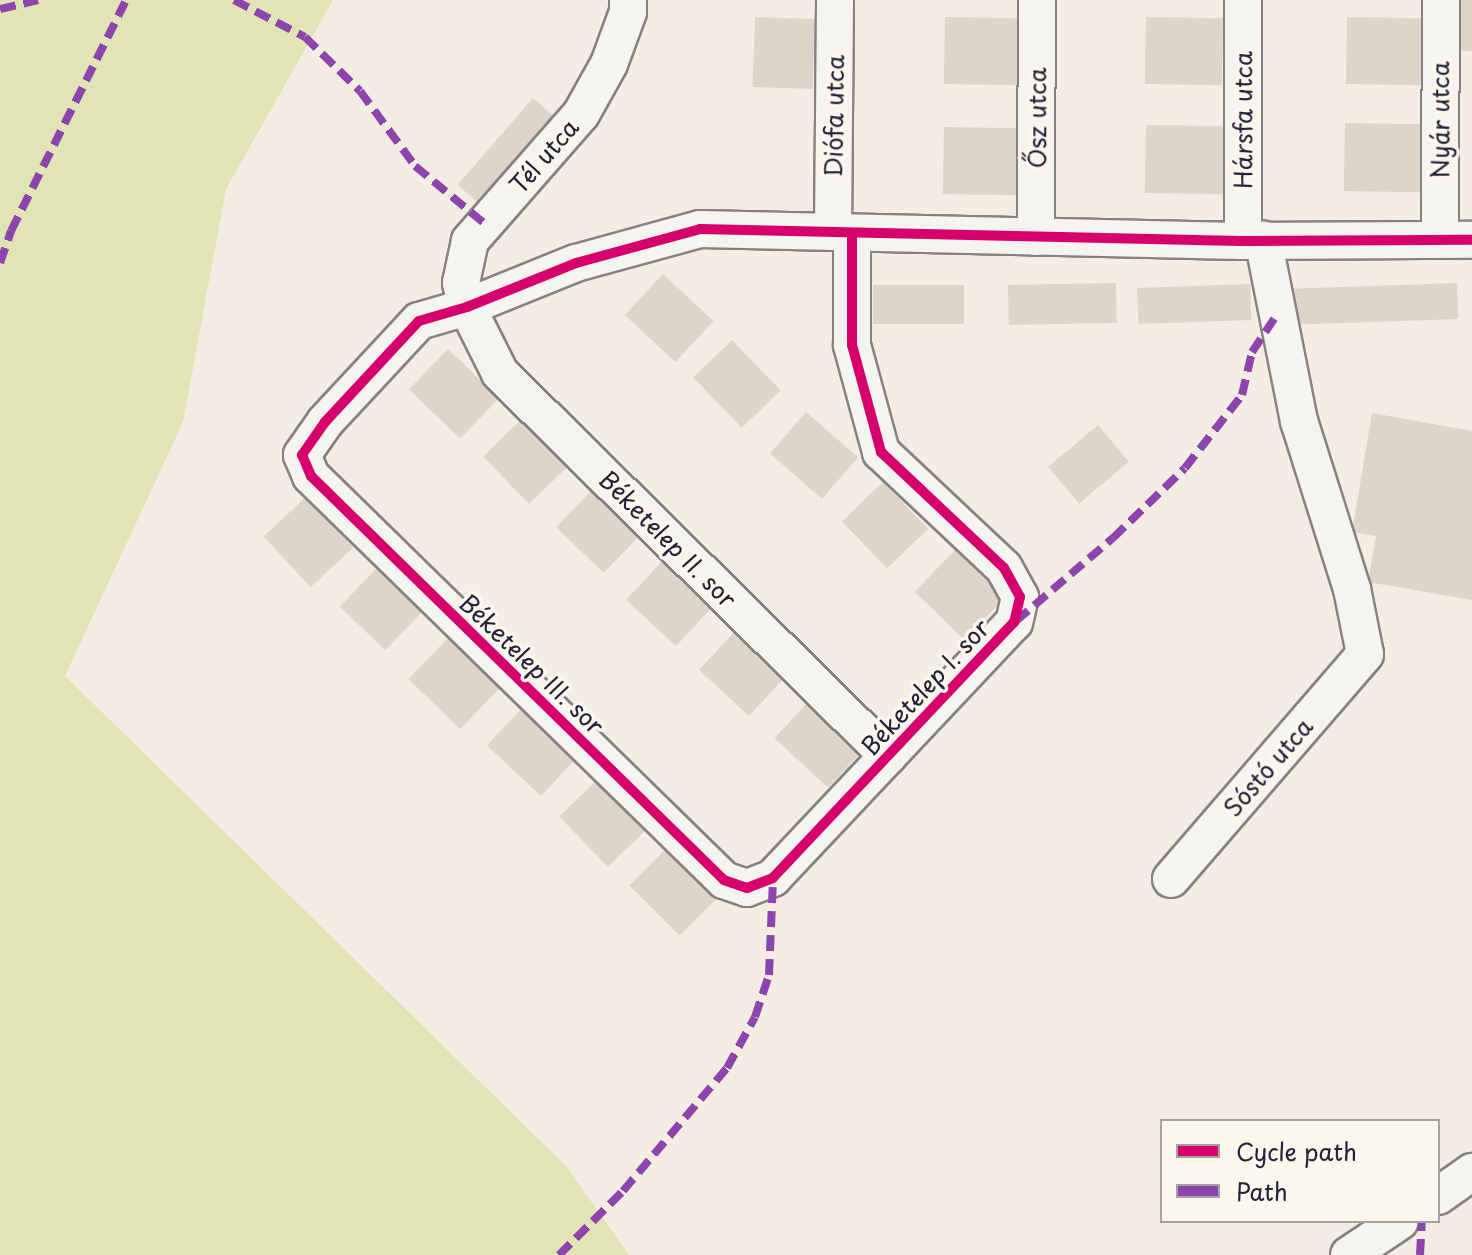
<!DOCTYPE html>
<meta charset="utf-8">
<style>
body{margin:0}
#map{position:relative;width:1472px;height:1255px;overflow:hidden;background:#f4ede4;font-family:"Playpen Sans",sans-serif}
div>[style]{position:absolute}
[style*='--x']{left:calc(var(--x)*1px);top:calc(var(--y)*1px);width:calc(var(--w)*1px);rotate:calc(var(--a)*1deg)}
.green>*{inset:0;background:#e1e4b5}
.building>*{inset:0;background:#dfd4ca;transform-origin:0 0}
.roads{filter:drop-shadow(2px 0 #858283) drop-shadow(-2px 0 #858283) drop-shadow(0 2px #858283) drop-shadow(0 -2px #858283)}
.street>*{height:36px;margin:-18px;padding:0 18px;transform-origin:18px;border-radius:18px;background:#f6f4ef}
.quiet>*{height:8px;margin-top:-4px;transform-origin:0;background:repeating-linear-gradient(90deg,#8e44ad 0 16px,transparent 0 24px)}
.cycleway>*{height:10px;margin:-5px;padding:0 5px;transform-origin:5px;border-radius:5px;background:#d6006c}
span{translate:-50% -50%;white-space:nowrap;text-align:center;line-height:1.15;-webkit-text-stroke:7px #fbf7ec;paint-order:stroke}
.street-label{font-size:24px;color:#22223b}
.legend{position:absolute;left:1160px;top:1119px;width:280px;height:104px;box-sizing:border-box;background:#fbf7ec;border:2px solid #a4a2a5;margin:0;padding:10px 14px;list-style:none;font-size:24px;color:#22223b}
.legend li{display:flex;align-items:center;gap:16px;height:40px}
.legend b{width:40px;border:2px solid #a4a2a5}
</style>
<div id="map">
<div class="green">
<div style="clip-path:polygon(0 0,333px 0,226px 189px,183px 422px,65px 676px,566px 1166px,629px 1255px,0 1255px)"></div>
</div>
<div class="building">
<div style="left:1461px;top:0;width:11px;height:51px"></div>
<div style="left:755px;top:17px;width:60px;height:70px;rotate:2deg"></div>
<div style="left:945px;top:17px;width:77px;height:67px;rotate:1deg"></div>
<div style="left:1146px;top:17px;width:77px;height:67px;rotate:1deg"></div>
<div style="left:1347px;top:17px;width:75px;height:67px;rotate:1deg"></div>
<div style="left:533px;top:98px;width:38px;height:115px;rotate:41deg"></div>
<div style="left:1345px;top:123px;width:76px;height:68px;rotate:1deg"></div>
<div style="left:1146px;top:125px;width:78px;height:68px;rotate:1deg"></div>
<div style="left:944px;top:127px;width:78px;height:67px;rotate:1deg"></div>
<div style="left:663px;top:274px;width:69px;height:56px;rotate:43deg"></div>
<div style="left:1116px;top:283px;width:40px;height:108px;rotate:89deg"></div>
<div style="left:1457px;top:283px;width:36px;height:166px;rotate:88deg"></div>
<div style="left:1250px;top:284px;width:36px;height:113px;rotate:88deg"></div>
<div style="left:964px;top:285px;width:39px;height:91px;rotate:90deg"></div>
<div style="left:732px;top:340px;width:70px;height:54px;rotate:46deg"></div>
<div style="left:448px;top:349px;width:71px;height:56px;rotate:44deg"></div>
<div style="left:806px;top:412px;width:69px;height:55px;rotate:41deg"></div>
<div style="clip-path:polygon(1372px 413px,1472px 431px,1472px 600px,1368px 582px,1376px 536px,1352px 532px)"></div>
<div style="left:522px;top:419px;width:66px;height:54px;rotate:46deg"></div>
<div style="left:1098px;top:425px;width:48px;height:65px;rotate:50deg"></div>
<div style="left:883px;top:482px;width:65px;height:57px;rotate:46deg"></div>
<div style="left:593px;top:489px;width:66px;height:53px;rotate:44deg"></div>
<div style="left:306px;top:497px;width:69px;height:58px;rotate:47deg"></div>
<div style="left:955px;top:550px;width:69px;height:58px;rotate:44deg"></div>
<div style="left:665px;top:558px;width:68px;height:57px;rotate:43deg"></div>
<div style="left:376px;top:569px;width:63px;height:52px;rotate:44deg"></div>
<div style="left:738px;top:628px;width:68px;height:57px;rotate:43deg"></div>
<div style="left:448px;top:638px;width:72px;height:57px;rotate:44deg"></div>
<div style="left:810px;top:700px;width:73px;height:52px;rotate:43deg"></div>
<div style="left:521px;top:709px;width:74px;height:50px;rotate:43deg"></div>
<div style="left:598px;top:779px;width:70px;height:54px;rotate:46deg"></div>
<div style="left:667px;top:848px;width:71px;height:53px;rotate:45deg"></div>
</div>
<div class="roads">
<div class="street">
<div style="--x:628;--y:0;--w:12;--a:90"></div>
<div style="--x:628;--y:12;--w:55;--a:110.1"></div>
<div style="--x:609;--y:64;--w:57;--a:119.2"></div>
<div style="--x:581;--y:114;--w:169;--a:131.2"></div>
<div style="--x:470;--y:241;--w:43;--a:102.1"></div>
<div style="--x:461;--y:283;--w:25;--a:76"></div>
<div style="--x:467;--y:307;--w:74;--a:63.4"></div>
<div style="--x:500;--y:373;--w:545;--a:44.63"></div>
<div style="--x:833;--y:232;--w:232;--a:-89.5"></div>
<div style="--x:852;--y:233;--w:112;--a:90"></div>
<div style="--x:852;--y:345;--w:111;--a:74.8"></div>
<div style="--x:881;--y:452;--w:169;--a:43.3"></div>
<div style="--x:1004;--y:568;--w:33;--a:61"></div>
<div style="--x:1020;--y:597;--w:26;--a:103"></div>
<div style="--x:1014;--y:622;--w:352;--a:133.3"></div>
<div style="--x:773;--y:878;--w:28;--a:159"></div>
<div style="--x:747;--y:888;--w:24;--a:-161"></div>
<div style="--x:724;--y:880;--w:578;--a:-135.63"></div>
<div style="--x:311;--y:476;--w:23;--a:-113"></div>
<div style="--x:302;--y:455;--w:40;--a:-55.1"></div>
<div style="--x:325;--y:422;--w:138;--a:-47.1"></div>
<div style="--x:419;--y:321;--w:50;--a:-16.3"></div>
<div style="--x:467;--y:307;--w:118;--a:-22"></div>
<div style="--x:576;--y:263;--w:129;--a:-15.3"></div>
<div style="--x:700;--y:229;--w:543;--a:1.27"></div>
<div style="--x:1243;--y:241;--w:229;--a:-0.3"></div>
<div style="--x:1036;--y:237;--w:237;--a:-89.8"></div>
<div style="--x:1440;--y:240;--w:240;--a:-89.8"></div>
<div style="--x:1243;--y:241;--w:241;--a:-90"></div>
<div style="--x:1171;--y:879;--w:297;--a:-49.2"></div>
<div style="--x:1365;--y:654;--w:66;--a:-101.3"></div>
<div style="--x:1352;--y:589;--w:176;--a:-107.5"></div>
<div style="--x:1299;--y:421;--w:185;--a:-101.2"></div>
<div style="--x:1438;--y:1196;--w:42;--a:-35.2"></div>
<div style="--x:1349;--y:1255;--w:61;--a:-33.7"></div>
</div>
</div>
<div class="quiet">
<div style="--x:234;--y:0;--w:80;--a:27.5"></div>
<div style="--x:305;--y:37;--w:77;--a:44.5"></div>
<div style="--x:360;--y:91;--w:93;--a:53.7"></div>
<div style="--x:415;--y:166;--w:91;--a:39.6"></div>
<div style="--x:0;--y:9;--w:39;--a:-13"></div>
<div style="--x:0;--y:263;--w:34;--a:-71"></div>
<div style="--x:11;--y:231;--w:258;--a:-63.5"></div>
<div style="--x:1016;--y:621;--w:128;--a:-40.6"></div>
<div style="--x:1113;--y:538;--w:100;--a:-44.2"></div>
<div style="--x:1185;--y:468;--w:93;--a:-52"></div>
<div style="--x:1242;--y:395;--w:44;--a:-76.9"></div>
<div style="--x:1252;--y:352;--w:47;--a:-56.3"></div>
<div style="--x:559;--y:1255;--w:91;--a:-45"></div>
<div style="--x:623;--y:1191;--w:161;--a:-49.8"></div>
<div style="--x:727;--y:1068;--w:58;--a:-61.2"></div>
<div style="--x:755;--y:1017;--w:44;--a:-71.6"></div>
<div style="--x:769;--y:975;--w:97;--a:-87.6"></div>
<div style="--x:1420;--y:1255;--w:34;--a:-87"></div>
</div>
<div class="cycleway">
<div style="--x:852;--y:233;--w:112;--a:90"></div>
<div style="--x:852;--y:345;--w:111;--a:74.8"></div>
<div style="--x:881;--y:452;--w:169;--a:43.3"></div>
<div style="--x:1004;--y:568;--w:33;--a:61"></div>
<div style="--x:1020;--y:597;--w:26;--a:103"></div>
<div style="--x:1014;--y:622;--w:352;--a:133.3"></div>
<div style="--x:773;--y:878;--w:28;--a:159"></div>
<div style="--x:747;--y:888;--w:24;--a:-161"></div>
<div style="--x:724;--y:880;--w:578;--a:-135.63"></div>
<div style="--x:311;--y:476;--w:23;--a:-113"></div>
<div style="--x:302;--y:455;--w:40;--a:-55.1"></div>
<div style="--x:325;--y:422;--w:138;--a:-47.1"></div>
<div style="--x:419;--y:321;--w:50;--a:-16.3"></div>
<div style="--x:467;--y:307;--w:118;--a:-22"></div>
<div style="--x:576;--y:263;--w:129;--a:-15.3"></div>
<div style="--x:700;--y:229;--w:543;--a:1.27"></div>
<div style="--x:1243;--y:241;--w:229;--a:-0.3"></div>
</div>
<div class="street-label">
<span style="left:834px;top:116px;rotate:-89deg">Diófa utca</span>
<span style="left:1037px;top:118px;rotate:-90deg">Ősz utca</span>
<span style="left:1243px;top:120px;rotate:-90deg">Hársfa utca</span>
<span style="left:1440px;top:120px;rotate:-90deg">Nyár utca</span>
<span style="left:544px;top:156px;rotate:-49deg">Tél utca</span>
<span style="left:668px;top:539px;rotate:45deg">Béketelep II. sor</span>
<span style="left:532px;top:664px;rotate:44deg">Béketelep III. sor</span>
<span style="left:925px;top:687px;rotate:-47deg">Béketelep I. sor</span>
<span style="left:1268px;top:767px;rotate:-49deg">Sóstó utca</span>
</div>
<ul class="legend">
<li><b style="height:10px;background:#d6006c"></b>Cycle path</li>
<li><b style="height:10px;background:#8e44ad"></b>Path</li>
</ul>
</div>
